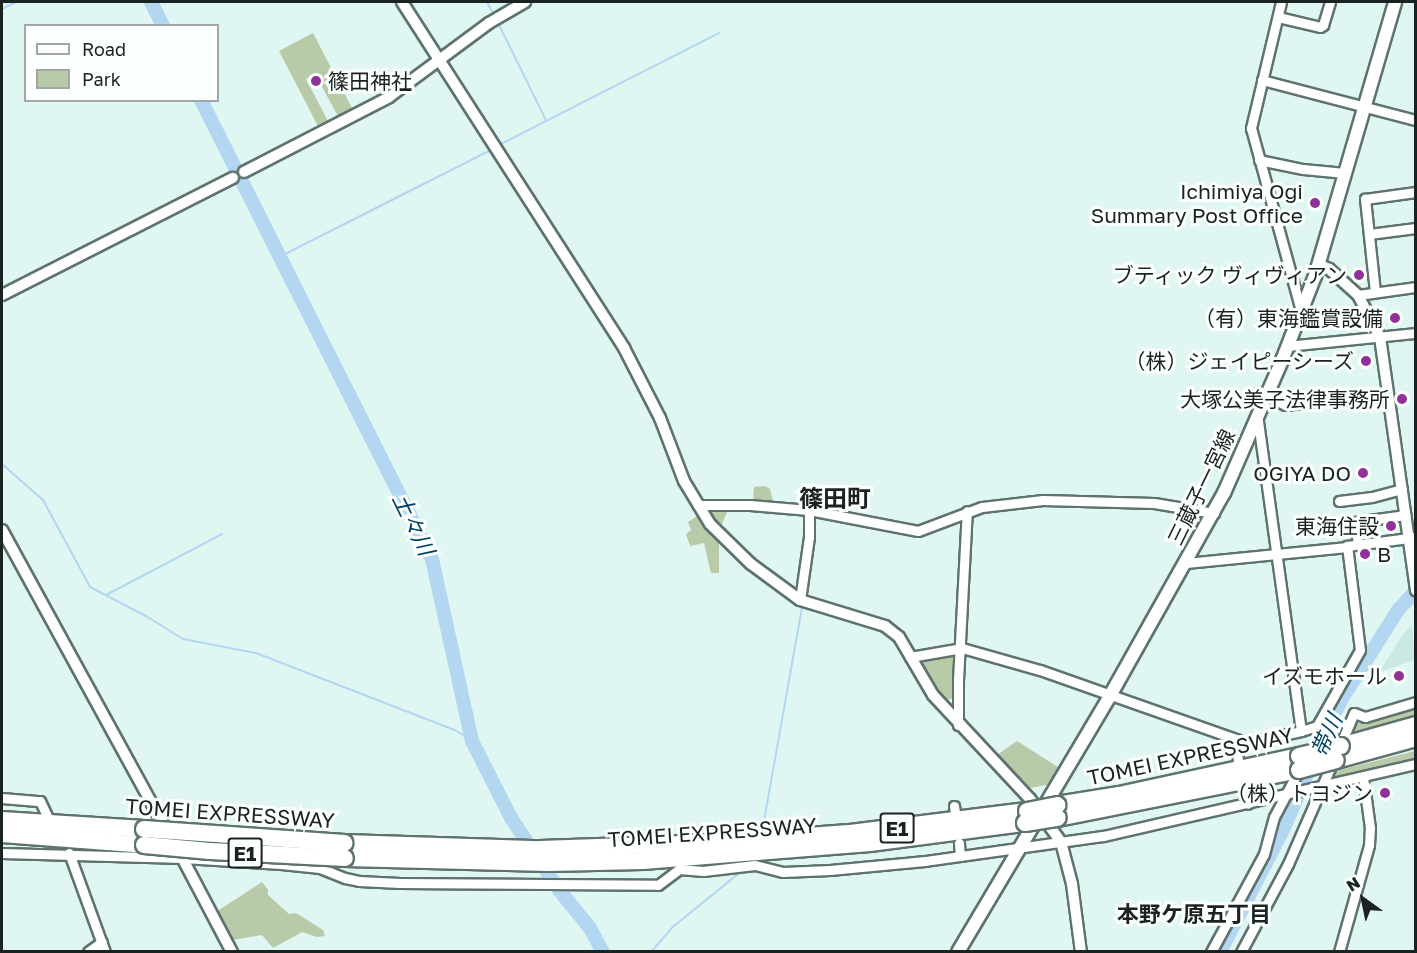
<!DOCTYPE html>
<meta charset="utf-8">
<style>
body{margin:0}
#map{position:relative;width:1417px;height:953px;overflow:hidden;background:#e0f6f2;font-family:"Golos Text","Noto Sans JP",sans-serif}
div>[style]{position:absolute}
[style*='--x']{left:calc(var(--x)*1px);top:calc(var(--y)*1px);width:calc(var(--w)*1px);rotate:calc(var(--a)*1deg)}
.built>*{inset:0;background:#cae9e4}
.green>*{inset:0;background:#b9caa8}
.stream>*{height:2px;margin:-1px;padding:0 1px;transform-origin:1px;border-radius:1px;background:#b3d6f1}
.river>*{height:14px;margin:-7px;padding:0 7px;transform-origin:7px;border-radius:7px;background:#b3d6f1}
.roads{filter:drop-shadow(2px 0 #5e726e) drop-shadow(-2px 0 #5e726e) drop-shadow(0 2px #5e726e) drop-shadow(0 -2px #5e726e)}
.minor>*{height:9px;margin:-4.5px;padding:0 4.5px;transform-origin:4.5px;border-radius:4.5px;background:#fff}
.tertiary>*{height:10px;margin:-5px;padding:0 5px;transform-origin:5px;border-radius:5px;background:#fff}
.secondary>*{height:12px;margin:-6px;padding:0 6px;transform-origin:6px;border-radius:6px;background:#fff}
.motorway>*{height:16px;margin:-8px;padding:0 8px;transform-origin:8px;border-radius:8px;background:#fff}
.bridges{filter:drop-shadow(2px 0 #5e726e) drop-shadow(-2px 0 #5e726e) drop-shadow(0 2px #5e726e) drop-shadow(0 -2px #5e726e)}
.motorway-bridge>*{height:16px;margin:-8px;padding:0 8px;transform-origin:8px;border-radius:8px;background:#fff}
.dots>*{width:16px;height:16px;translate:-50% -50%;box-sizing:border-box;border:3px solid #fbfffe;border-radius:50%}
span{translate:-50% -50%;white-space:nowrap;text-align:center;line-height:1.15;-webkit-text-stroke:6px #fbfffe;paint-order:stroke}
.shield-label span{padding:2px 4px;background:#fbfffe;border:2px solid;border-radius:4px;-webkit-text-stroke-width:0}
.shield-label{font-size:20px;color:#1b2322;font-weight:700}
.poi-label{font-size:21px;color:#1b2322}
.left{translate:0 -50%;text-align:left}
.right{translate:-100% -50%;text-align:right}
.street-label{font-size:21px;color:#1b2322}
.water-label{font-size:22px;color:#004063;font-style:italic}
.neighbourhood-label{font-size:22px;color:#1b2322;font-weight:700}
.quarter-label{font-size:24px;color:#1b2322;font-weight:700}
.frame{position:absolute;inset:0;border:3px solid #1b2322;pointer-events:none}
.legend{position:absolute;left:24px;top:24px;width:195px;height:78px;box-sizing:border-box;background:#fbfffe;border:2px solid #a1a7a6;margin:0;padding:8px 10px;list-style:none;font-size:18px;color:#1b2322}
.legend li{display:flex;align-items:center;gap:12px;height:30px}
.legend b{width:30px;border:2px solid #a1a7a6}
.north{position:absolute;left:1333px;top:869px;width:60px;height:60px;-webkit-text-stroke:4px #fbfffe;paint-order:stroke;rotate:327deg;font-size:16px;font-weight:700;line-height:24px;text-align:center;color:#1b2322}
.north::after{content:'';display:block;margin:auto;width:21px;height:27px;background:#1b2322;clip-path:polygon(50% 0,100% 100%,50% 72%,0 100%)}
</style>
<div id="map">
<div class="built">
<div style="clip-path:polygon(1412px 624px,1415px 660px,1379px 672px,1401px 637px)"></div>
</div>
<div class="green">
<div style="clip-path:polygon(313px 33px,353px 110px,339px 118px,315px 74px,306px 79px,329px 123px,319px 128px,279px 51px)"></div>
<div style="clip-path:polygon(765px 486px,770px 489px,774px 505px,753px 504px,754px 487px)"></div>
<div style="clip-path:polygon(708px 508px,729px 508px,720px 528px,706px 512px)"></div>
<div style="clip-path:polygon(700px 514px,719px 540px,719px 573px,711px 573px,704px 543px,690px 546px,686px 534px,691px 530px,688px 522px)"></div>
<div style="clip-path:polygon(954px 653px,957px 655px,955px 698px,942px 701px,918px 660px)"></div>
<div style="clip-path:polygon(1411px 707px,1415px 707px,1415px 720px,1346px 739px,1351px 727px,1357px 724px)"></div>
<div style="clip-path:polygon(1017px 741px,1061px 769px,1052px 784px,1025px 789px,994px 757px)"></div>
<div style="clip-path:polygon(1415px 751px,1415px 761px,1343px 778px,1332px 775px,1332px 772px)"></div>
<div style="clip-path:polygon(262px 882px,268px 890px,268px 895px,289px 914px,296px 913px,323px 930px,325px 936px,317px 937px,302px 932px,273px 948px,262px 935px,233px 940px,218px 914px,219px 910px)"></div>
</div>
<div class="stream">
<div style="--x:487;--y:2;--w:15;--a:62"></div>
<div style="--x:2;--y:9;--w:16;--a:-27"></div>
<div style="--x:498;--y:23;--w:108;--a:63.7"></div>
<div style="--x:1247;--y:130;--w:135;--a:74.9"></div>
<div style="--x:501;--y:144;--w:245;--a:-27"></div>
<div style="--x:287;--y:253;--w:229;--a:-26.8"></div>
<div style="--x:2;--y:464;--w:55;--a:41.3"></div>
<div style="--x:43;--y:500;--w:99;--a:61.6"></div>
<div style="--x:90;--y:587;--w:63;--a:27.4"></div>
<div style="--x:146;--y:616;--w:44;--a:31.9"></div>
<div style="--x:183;--y:639;--w:74;--a:10.9"></div>
<div style="--x:256;--y:653;--w:213;--a:21.2"></div>
<div style="--x:455;--y:730;--w:20;--a:33"></div>
<div style="--x:106;--y:595;--w:131;--a:-27.7"></div>
<div style="--x:762;--y:832;--w:229;--a:-79.9"></div>
<div style="--x:651;--y:952;--w:35;--a:-49"></div>
<div style="--x:674;--y:926;--w:89;--a:-39.1"></div>
</div>
<div class="river">
<div style="--x:151;--y:2;--w:27;--a:63"></div>
<div style="--x:201;--y:100;--w:514;--a:63.29"></div>
<div style="--x:432;--y:559;--w:186;--a:77.6"></div>
<div style="--x:472;--y:741;--w:86;--a:63.1"></div>
<div style="--x:511;--y:818;--w:87;--a:56.3"></div>
<div style="--x:559;--y:890;--w:49;--a:50.8"></div>
<div style="--x:590;--y:928;--w:27;--a:62"></div>
<div style="--x:1220;--y:952;--w:140;--a:-62.7"></div>
<div style="--x:1284;--y:828;--w:107;--a:-66.8"></div>
<div style="--x:1326;--y:730;--w:37;--a:-63"></div>
<div style="--x:1343;--y:697;--w:103;--a:-57.7"></div>
<div style="--x:1398;--y:610;--w:26;--a:-47"></div>
</div>
<div class="roads">
<div class="minor">
<div style="--x:1281;--y:2;--w:130;--a:103.4"></div>
<div style="--x:1251;--y:128;--w:190;--a:74.7"></div>
<div style="--x:1278;--y:17;--w:43;--a:13.4"></div>
<div style="--x:1320;--y:27;--w:4;--a:-34"></div>
<div style="--x:1323;--y:25;--w:24;--a:-73"></div>
<div style="--x:1262;--y:80;--w:159;--a:14.6"></div>
<div style="--x:1259;--y:160;--w:45;--a:11.6"></div>
<div style="--x:1303;--y:169;--w:42;--a:5.4"></div>
<div style="--x:1369;--y:234;--w:47;--a:-7.3"></div>
<div style="--x:1375;--y:292;--w:94;--a:-96.1"></div>
<div style="--x:1365;--y:199;--w:51;--a:-7.8"></div>
<div style="--x:1358;--y:295;--w:59;--a:-7.9"></div>
<div style="--x:1287;--y:346;--w:130;--a:-5.8"></div>
<div style="--x:1264;--y:395;--w:23;--a:25"></div>
<div style="--x:1285;--y:405;--w:35;--a:-7"></div>
<div style="--x:1339;--y:501;--w:33;--a:-7"></div>
<div style="--x:1372;--y:497;--w:31;--a:-15"></div>
<div style="--x:698;--y:505;--w:52;--a:0"></div>
<div style="--x:750;--y:505;--w:59;--a:4.8"></div>
<div style="--x:809;--y:510;--w:111;--a:10.9"></div>
<div style="--x:918;--y:531;--w:68;--a:-20.6"></div>
<div style="--x:982;--y:507;--w:61;--a:-6.5"></div>
<div style="--x:1043;--y:500;--w:111;--a:1.5"></div>
<div style="--x:1154;--y:503;--w:61;--a:9.5"></div>
<div style="--x:1358;--y:544;--w:22;--a:-98"></div>
<div style="--x:1355;--y:522;--w:51;--a:-7.8"></div>
<div style="--x:1186;--y:563;--w:162;--a:-5.7"></div>
<div style="--x:800;--y:600;--w:64;--a:-81.9"></div>
<div style="--x:809;--y:537;--w:27;--a:-90"></div>
<div style="--x:910;--y:657;--w:53;--a:-9.8"></div>
<div style="--x:962;--y:648;--w:81;--a:15.8"></div>
<div style="--x:1040;--y:670;--w:219;--a:19.4"></div>
<div style="--x:1247;--y:743;--w:55;--a:-12.5"></div>
<div style="--x:1301;--y:731;--w:319;--a:-97.9"></div>
<div style="--x:958;--y:725;--w:45;--a:-90"></div>
<div style="--x:958;--y:680;--w:169;--a:-87"></div>
<div style="--x:1301;--y:731;--w:17;--a:-17"></div>
<div style="--x:1317;--y:726;--w:87;--a:-60.5"></div>
<div style="--x:1360;--y:650;--w:105;--a:-97.1"></div>
<div style="--x:1347;--y:546;--w:70;--a:-7.4"></div>
<div style="--x:1236;--y:739;--w:22;--a:85"></div>
<div style="--x:1339;--y:748;--w:38;--a:-67"></div>
<div style="--x:1354;--y:713;--w:12;--a:20"></div>
<div style="--x:1365;--y:717;--w:53;--a:-16.4"></div>
<div style="--x:1245;--y:791;--w:13;--a:77"></div>
<div style="--x:2;--y:798;--w:38;--a:5"></div>
<div style="--x:40;--y:801;--w:19;--a:65"></div>
<div style="--x:954;--y:806;--w:6;--a:81"></div>
<div style="--x:959;--y:843;--w:13;--a:86"></div>
<div style="--x:2;--y:853;--w:181;--a:1.6"></div>
<div style="--x:183;--y:858;--w:98;--a:3.5"></div>
<div style="--x:281;--y:864;--w:39;--a:6"></div>
<div style="--x:320;--y:868;--w:27;--a:22"></div>
<div style="--x:345;--y:878;--w:14;--a:12"></div>
<div style="--x:359;--y:881;--w:41;--a:2.8"></div>
<div style="--x:400;--y:883;--w:258;--a:0.4"></div>
<div style="--x:658;--y:885;--w:26;--a:-37"></div>
<div style="--x:679;--y:869;--w:24;--a:5"></div>
<div style="--x:703;--y:871;--w:52;--a:-6.6"></div>
<div style="--x:755;--y:865;--w:29;--a:14"></div>
<div style="--x:783;--y:872;--w:47;--a:-2.4"></div>
<div style="--x:830;--y:870;--w:95;--a:-5.4"></div>
<div style="--x:925;--y:861;--w:180;--a:-8"></div>
<div style="--x:1103;--y:836;--w:321;--a:-13"></div>
<div style="--x:69;--y:853;--w:105;--a:70"></div>
<div style="--x:88;--y:952;--w:17;--a:-36"></div>
<div style="--x:1211;--y:952;--w:111;--a:-61.6"></div>
<div style="--x:1264;--y:854;--w:38;--a:-75"></div>
<div style="--x:1274;--y:817;--w:53;--a:-62"></div>
<div style="--x:1241;--y:952;--w:100;--a:-61.9"></div>
<div style="--x:1288;--y:864;--w:112;--a:-66.4"></div>
<div style="--x:1339;--y:952;--w:111;--a:-74.3"></div>
<div style="--x:1369;--y:845;--w:17;--a:-87"></div>
<div style="--x:1370;--y:828;--w:51;--a:-97.8"></div>
</div>
<div class="tertiary">
<div style="--x:402;--y:2;--w:411;--a:57.3"></div>
<div style="--x:624;--y:348;--w:79;--a:62.8"></div>
<div style="--x:660;--y:418;--w:67;--a:69.1"></div>
<div style="--x:684;--y:481;--w:50;--a:58.8"></div>
<div style="--x:710;--y:524;--w:57;--a:44.3"></div>
<div style="--x:751;--y:564;--w:61;--a:36.3"></div>
<div style="--x:800;--y:600;--w:89;--a:17"></div>
<div style="--x:885;--y:626;--w:18;--a:38"></div>
<div style="--x:899;--y:637;--w:67;--a:59.6"></div>
<div style="--x:933;--y:695;--w:142;--a:47"></div>
<div style="--x:1030;--y:799;--w:53;--a:54.2"></div>
<div style="--x:1061;--y:842;--w:43;--a:75.3"></div>
<div style="--x:1072;--y:884;--w:69;--a:82.5"></div>
<div style="--x:244;--y:172;--w:163;--a:-27.3"></div>
<div style="--x:389;--y:97;--w:124;--a:-36.5"></div>
<div style="--x:489;--y:23;--w:42;--a:-30.3"></div>
<div style="--x:1318;--y:264;--w:12;--a:24"></div>
<div style="--x:1329;--y:269;--w:39;--a:42"></div>
<div style="--x:1358;--y:295;--w:47;--a:62.4"></div>
<div style="--x:1380;--y:337;--w:256;--a:81.9"></div>
<div style="--x:2;--y:295;--w:259;--a:-26.9"></div>
<div style="--x:2;--y:530;--w:345;--a:61.3"></div>
<div style="--x:176;--y:846;--w:120;--a:62.2"></div>
</div>
<div class="secondary">
<div style="--x:958;--y:952;--w:300;--a:-59.3"></div>
<div style="--x:1111;--y:694;--w:231;--a:-60.7"></div>
<div style="--x:1224;--y:493;--w:147;--a:-66.4"></div>
<div style="--x:1283;--y:358;--w:88;--a:-68.7"></div>
<div style="--x:1315;--y:276;--w:285;--a:-73.7"></div>
</div>
<div class="motorway">
<div style="--x:1341;--y:746;--w:78;--a:-15.6"></div>
<div style="--x:1336;--y:760;--w:83;--a:-15.4"></div>
<div style="--x:1057;--y:805;--w:63;--a:-9.2"></div>
<div style="--x:1119;--y:795;--w:184;--a:-12.2"></div>
<div style="--x:1058;--y:818;--w:246;--a:-11.3"></div>
<div style="--x:2;--y:820;--w:142;--a:3.6"></div>
<div style="--x:2;--y:834;--w:142;--a:4.4"></div>
<div style="--x:345;--y:843;--w:195;--a:1.8"></div>
<div style="--x:540;--y:849;--w:173;--a:-2"></div>
<div style="--x:713;--y:843;--w:137;--a:-4.2"></div>
<div style="--x:850;--y:833;--w:178;--a:-7.1"></div>
<div style="--x:345;--y:858;--w:204;--a:1.4"></div>
<div style="--x:549;--y:863;--w:94;--a:-1.2"></div>
<div style="--x:643;--y:861;--w:228;--a:-4.5"></div>
<div style="--x:870;--y:843;--w:156;--a:-7.4"></div>
</div>
</div>
<div class="bridges">
<div class="motorway-bridge">
<div style="--x:1299;--y:756;--w:43;--a:-13.4"></div>
<div style="--x:1299;--y:770;--w:38;--a:-15"></div>
<div style="--x:1027;--y:811;--w:31;--a:-11"></div>
<div style="--x:1025;--y:823;--w:33;--a:-9"></div>
<div style="--x:144;--y:829;--w:201;--a:4"></div>
<div style="--x:144;--y:845;--w:66;--a:5.2"></div>
<div style="--x:210;--y:851;--w:135;--a:3"></div>
</div>
</div>
<div class="dots">
<div style="left:316px;top:81px;background:#903098"></div>
<div style="left:1315px;top:203px;background:#903098"></div>
<div style="left:1359px;top:275px;background:#903098"></div>
<div style="left:1395px;top:318px;background:#903098"></div>
<div style="left:1366px;top:361px;background:#903098"></div>
<div style="left:1402px;top:399px;background:#903098"></div>
<div style="left:1363px;top:473px;background:#903098"></div>
<div style="left:1391px;top:526px;background:#903098"></div>
<div style="left:1365px;top:554px;background:#903098"></div>
<div style="left:1399px;top:676px;background:#903098"></div>
<div style="left:1385px;top:793px;background:#903098"></div>
</div>
<div class="shield-label">
<span style="left:897px;top:828px">E1</span>
<span style="left:245px;top:853px">E1</span>
</div>
<div class="poi-label">
<span class="left" style="left:328px;top:81px">篠田神社</span>
<span class="right" style="left:1303px;top:203px">Ichimiya Ogi<br>Summary Post Office</span>
<span class="right" style="left:1347px;top:275px">ブティック ヴィヴィアン</span>
<span class="right" style="left:1383px;top:318px">（有）東海鑑賞設備</span>
<span class="right" style="left:1354px;top:361px">（株）ジェイピーシーズ</span>
<span class="right" style="left:1390px;top:399px">大塚公美子法律事務所</span>
<span class="right" style="left:1351px;top:473px">OGIYA DO</span>
<span class="right" style="left:1379px;top:526px">東海住設</span>
<span class="left" style="left:1377px;top:554px">B</span>
<span class="right" style="left:1387px;top:676px">イズモホール</span>
<span class="right" style="left:1373px;top:793px">（株）トヨジン</span>
</div>
<div class="street-label">
<span style="left:1201px;top:487px;rotate:-64deg">三蔵子一宮線</span>
<span style="left:1190px;top:756px;rotate:-12deg">TOMEI EXPRESSWAY</span>
<span style="left:230px;top:813px;rotate:4deg">TOMEI EXPRESSWAY</span>
<span style="left:712px;top:832px;rotate:-4deg">TOMEI EXPRESSWAY</span>
</div>
<div class="water-label">
<span style="left:414px;top:524px;rotate:64deg">土々川</span>
<span style="left:1326px;top:735px;rotate:-66deg">帯川</span>
</div>
<div class="neighbourhood-label">
<span style="left:1194px;top:914px">本野ケ原五丁目</span>
</div>
<div class="quarter-label">
<span style="left:835px;top:498px">篠田町</span>
</div>
<div class="frame"></div>
<ul class="legend">
<li><b style="height:8px;background:#fff"></b>Road</li>
<li><b style="height:16px;background:#b9caa8"></b>Park</li>
</ul>
<div class="north">N</div>
</div>
